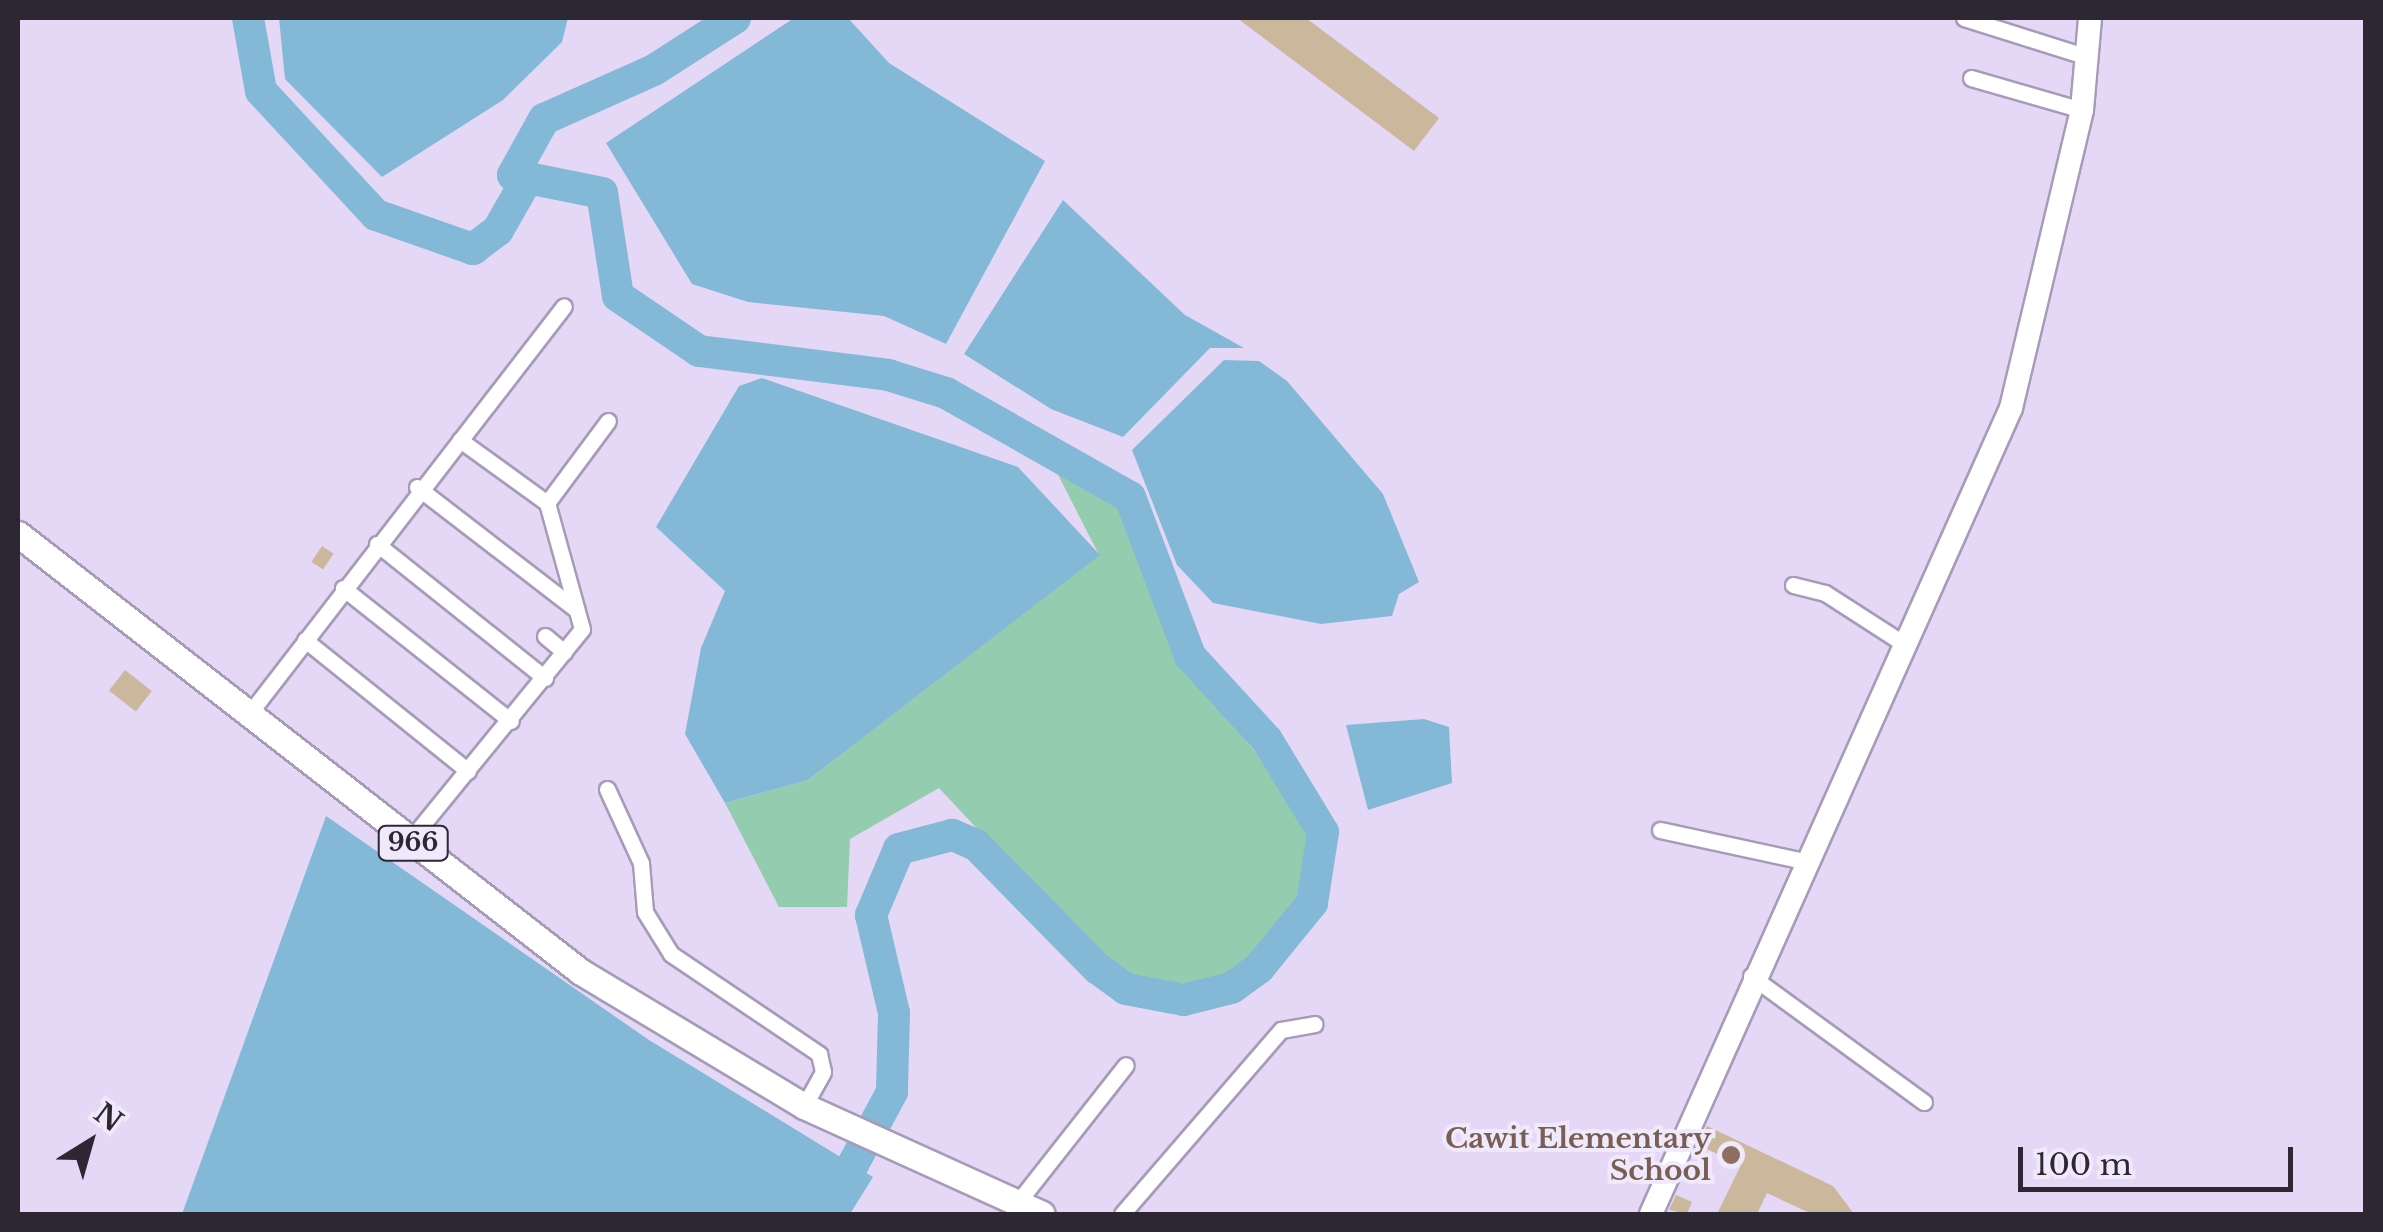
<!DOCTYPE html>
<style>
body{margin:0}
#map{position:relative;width:2383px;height:1232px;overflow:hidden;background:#e5d8f7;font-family:"Libre Baskerville",serif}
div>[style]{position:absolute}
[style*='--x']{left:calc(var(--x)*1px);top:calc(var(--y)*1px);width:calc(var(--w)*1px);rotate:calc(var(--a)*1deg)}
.green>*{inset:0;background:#94ccaf}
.water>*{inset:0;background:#83b9d7}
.river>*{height:32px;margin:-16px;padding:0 16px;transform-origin:16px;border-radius:16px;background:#83b9d7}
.building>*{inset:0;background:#cbb79b;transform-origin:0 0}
.roads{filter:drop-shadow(2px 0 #a79bb8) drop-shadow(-2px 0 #a79bb8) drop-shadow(0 2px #a79bb8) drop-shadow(0 -2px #a79bb8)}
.street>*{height:15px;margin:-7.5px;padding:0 7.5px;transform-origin:7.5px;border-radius:7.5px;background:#fff}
.secondary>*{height:22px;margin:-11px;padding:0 11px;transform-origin:11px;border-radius:11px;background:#fff}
.primary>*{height:25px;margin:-12.5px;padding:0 12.5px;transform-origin:12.5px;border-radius:12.5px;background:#fff}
.dots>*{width:28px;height:28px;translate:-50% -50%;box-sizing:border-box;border:5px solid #f0e8fb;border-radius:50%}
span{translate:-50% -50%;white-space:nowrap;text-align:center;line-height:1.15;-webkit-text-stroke:8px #f0e8fb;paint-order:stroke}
.shield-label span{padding:2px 8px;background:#f0e8fb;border:2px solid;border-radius:8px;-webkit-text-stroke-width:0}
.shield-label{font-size:25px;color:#2c2733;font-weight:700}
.education-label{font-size:28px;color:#785e54;font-weight:700}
.right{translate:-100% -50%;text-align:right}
.frame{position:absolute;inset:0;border:20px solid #2c2733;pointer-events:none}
.north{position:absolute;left:40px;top:1092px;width:100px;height:100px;-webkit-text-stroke:8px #f0e8fb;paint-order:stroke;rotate:37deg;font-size:28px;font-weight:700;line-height:40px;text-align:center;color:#2c2733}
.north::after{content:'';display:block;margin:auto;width:35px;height:45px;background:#2c2733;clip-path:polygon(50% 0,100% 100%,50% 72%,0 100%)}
.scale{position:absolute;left:2018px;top:1147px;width:275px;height:45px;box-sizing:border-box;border:5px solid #2c2733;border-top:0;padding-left:12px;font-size:30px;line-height:35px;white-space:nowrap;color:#2c2733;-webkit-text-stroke:8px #f0e8fb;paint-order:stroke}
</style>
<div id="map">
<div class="green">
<div style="clip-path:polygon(1049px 457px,1104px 484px,1129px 520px,1177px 656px,1271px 771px,1314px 844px,1290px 917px,1221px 983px,1146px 984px,1083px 942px,939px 788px,850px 839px,847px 907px,779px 907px,725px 803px,808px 780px,1099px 555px)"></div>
</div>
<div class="water">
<div style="clip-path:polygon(279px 18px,568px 18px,562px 42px,503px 100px,382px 177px,285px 79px)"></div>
<div style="clip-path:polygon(794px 18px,848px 18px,889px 63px,1045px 161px,946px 344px,884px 316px,748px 302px,692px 284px,606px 143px)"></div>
<div style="clip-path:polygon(1063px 200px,1185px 315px,1244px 348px,1210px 348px,1123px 437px,1051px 409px,964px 354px)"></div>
<div style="clip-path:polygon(1224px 360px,1259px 361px,1287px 381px,1383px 494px,1419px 582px,1399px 594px,1392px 616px,1321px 624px,1213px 603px,1177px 565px,1132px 450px)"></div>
<div style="clip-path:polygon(762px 378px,1018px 467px,1100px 555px,808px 780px,725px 803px,685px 734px,701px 648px,725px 591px,656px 527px,739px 386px)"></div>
<div style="clip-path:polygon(1424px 719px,1449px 727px,1452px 783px,1368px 810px,1346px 725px)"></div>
<div style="clip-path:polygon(326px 816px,649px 1040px,873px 1177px,850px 1214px,182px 1214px)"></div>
</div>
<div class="river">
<div style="--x:248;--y:18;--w:74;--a:79.9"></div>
<div style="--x:261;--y:91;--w:169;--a:47.2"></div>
<div style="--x:376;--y:215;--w:103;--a:19.3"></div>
<div style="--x:473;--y:249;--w:31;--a:-37"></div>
<div style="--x:498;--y:230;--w:56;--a:-60.3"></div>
<div style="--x:735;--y:18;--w:96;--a:147.3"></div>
<div style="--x:654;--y:70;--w:120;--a:156"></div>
<div style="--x:544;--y:119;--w:64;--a:119"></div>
<div style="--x:513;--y:175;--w:91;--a:11.4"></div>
<div style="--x:602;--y:193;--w:104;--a:81.2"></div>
<div style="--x:618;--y:296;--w:98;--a:34.2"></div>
<div style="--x:699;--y:351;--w:191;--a:7.2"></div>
<div style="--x:888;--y:375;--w:61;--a:17.2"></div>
<div style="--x:946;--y:393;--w:211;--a:29.5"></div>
<div style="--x:1130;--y:497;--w:170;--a:69.3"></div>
<div style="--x:1190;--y:656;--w:114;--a:47.5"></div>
<div style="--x:1267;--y:740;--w:108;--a:58.7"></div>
<div style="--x:1323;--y:832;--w:72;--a:98.8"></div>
<div style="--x:1312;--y:903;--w:84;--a:129.2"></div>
<div style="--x:1259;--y:968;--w:34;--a:144"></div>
<div style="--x:1231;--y:988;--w:49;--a:165.7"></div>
<div style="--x:1184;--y:1000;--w:59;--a:-169.3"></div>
<div style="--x:1126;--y:989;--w:34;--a:-144"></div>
<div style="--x:1098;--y:969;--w:174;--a:-134.5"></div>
<div style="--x:976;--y:845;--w:26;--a:-157"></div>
<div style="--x:952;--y:835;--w:55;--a:165.2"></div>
<div style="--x:899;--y:849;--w:72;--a:113"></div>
<div style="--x:871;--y:915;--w:101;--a:76.8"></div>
<div style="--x:894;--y:1013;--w:79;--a:91.5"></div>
<div style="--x:892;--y:1092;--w:86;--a:118.3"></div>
</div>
<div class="building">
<div style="clip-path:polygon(1237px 18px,1306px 18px,1439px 118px,1414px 151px)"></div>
<div style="left:322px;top:546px;width:14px;height:19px;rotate:34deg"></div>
<div style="left:125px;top:670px;width:34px;height:26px;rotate:38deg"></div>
<div style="clip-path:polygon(1707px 1126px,1833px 1186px,1854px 1214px,1812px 1214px,1767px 1193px,1757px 1214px,1717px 1214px,1741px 1165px,1698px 1145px)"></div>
<div style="clip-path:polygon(1676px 1195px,1692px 1202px,1687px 1214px,1669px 1210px)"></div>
</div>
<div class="roads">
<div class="street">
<div style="--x:1964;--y:18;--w:130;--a:17.5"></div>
<div style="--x:1971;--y:78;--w:116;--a:16.1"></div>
<div style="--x:460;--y:440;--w:107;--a:35.9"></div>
<div style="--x:417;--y:487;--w:198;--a:37.6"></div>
<div style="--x:377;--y:544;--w:215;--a:38.6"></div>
<div style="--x:1793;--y:585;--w:33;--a:14"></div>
<div style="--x:1825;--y:593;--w:94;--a:32.8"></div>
<div style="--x:343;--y:588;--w:214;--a:38.4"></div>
<div style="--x:545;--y:636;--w:25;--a:40"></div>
<div style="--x:305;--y:640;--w:209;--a:38.8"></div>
<div style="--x:249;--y:714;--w:515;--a:-52.33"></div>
<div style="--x:607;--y:789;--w:81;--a:65.3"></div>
<div style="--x:641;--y:863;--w:49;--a:85.3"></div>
<div style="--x:645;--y:912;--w:49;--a:58.2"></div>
<div style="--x:671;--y:954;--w:179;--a:34"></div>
<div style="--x:819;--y:1054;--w:18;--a:77"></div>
<div style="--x:823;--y:1072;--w:39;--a:119"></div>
<div style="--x:1660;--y:830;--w:146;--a:12.2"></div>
<div style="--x:410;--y:840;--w:272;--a:-50.8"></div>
<div style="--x:582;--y:629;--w:131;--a:-105.5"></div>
<div style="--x:547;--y:503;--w:102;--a:-53.4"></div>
<div style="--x:1751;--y:976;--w:214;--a:36.1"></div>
<div style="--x:1018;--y:1202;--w:174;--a:-51.8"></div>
<div style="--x:1122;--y:1214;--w:243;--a:-49.2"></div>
<div style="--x:1281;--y:1030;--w:34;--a:-10"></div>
</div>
<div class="secondary">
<div style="--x:1651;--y:1214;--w:883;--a:-65.93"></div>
<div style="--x:2011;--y:408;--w:306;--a:-76.6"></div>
<div style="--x:2082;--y:110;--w:92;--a:-85"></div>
</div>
<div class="primary">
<div style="--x:18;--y:534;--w:713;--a:37.88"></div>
<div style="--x:581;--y:972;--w:260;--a:31"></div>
<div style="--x:804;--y:1106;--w:261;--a:24.4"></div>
</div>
</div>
<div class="dots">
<div style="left:1731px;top:1155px;background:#8d6e63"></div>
</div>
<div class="shield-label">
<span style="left:413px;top:843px">966</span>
</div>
<div class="education-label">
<span class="right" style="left:1711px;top:1155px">Cawit Elementary<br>School</span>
</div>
<div class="frame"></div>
<div class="north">N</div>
<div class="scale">100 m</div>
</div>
